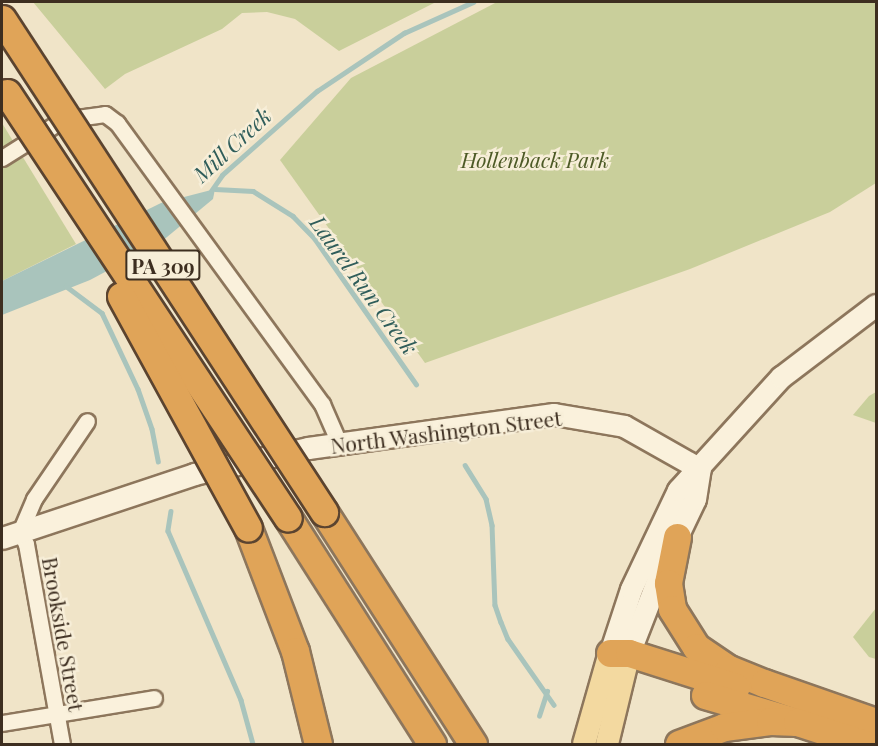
<!DOCTYPE html>
<style>
body{margin:0}
#map{position:relative;width:878px;height:746px;overflow:hidden;background:#f0e4c8;font-family:"Playfair Display",serif}
div>[style]{position:absolute}
[style*='--x']{left:calc(var(--x)*1px);top:calc(var(--y)*1px);width:calc(var(--w)*1px);rotate:calc(var(--a)*1deg)}
.green>*{inset:0;background:#c9cf9b}
.water>*{inset:0;background:#a9c4bc}
.stream>*{height:4.5px;margin:-2.25px;padding:0 2.25px;transform-origin:2.25px;border-radius:2.25px;background:#a9c4bc}
.roads{filter:drop-shadow(2px 0 #8d765c) drop-shadow(-2px 0 #8d765c) drop-shadow(0 2px #8d765c) drop-shadow(0 -2px #8d765c)}
.street>*{height:15px;margin:-7.5px;padding:0 7.5px;transform-origin:7.5px;border-radius:7.5px;background:#faf1dc}
.secondary>*{height:21px;margin:-10.5px;padding:0 10.5px;transform-origin:10.5px;border-radius:10.5px;background:#faf1dc}
.primary>*{height:22px;margin:-11px;padding:0 11px;transform-origin:11px;border-radius:11px;background:#f3d9a0}
.highway>*{height:27px;margin:-13.5px;padding:0 13.5px;transform-origin:13.5px;border-radius:13.5px;background:#e0a458}
.bridges{filter:drop-shadow(2px 0 #5b4430) drop-shadow(-2px 0 #5b4430) drop-shadow(0 2px #5b4430) drop-shadow(0 -2px #5b4430)}
.highway-bridge>*{height:27px;margin:-13.5px;padding:0 13.5px;transform-origin:13.5px;border-radius:13.5px;background:#e0a458}
span{translate:-50% -50%;white-space:nowrap;text-align:center;line-height:1.15;-webkit-text-stroke:5px #f7eed8;paint-order:stroke}
.shield-label span{padding:2px 4px;background:#f7eed8;border:2px solid;border-radius:4px;-webkit-text-stroke-width:0}
.shield-label{font-size:20px;color:#3d2e20;font-weight:700}
.park-label{font-size:21px;color:#4d5a26;font-style:italic}
.street-label{font-size:21px;color:#3d2e20}
.water-label{font-size:22px;color:#2f5d5a;font-style:italic}
.frame{position:absolute;inset:0;border:3px solid #3d2e20;pointer-events:none}
</style>
<div id="map">
<div class="green">
<div style="clip-path:polygon(33px 2px,436px 2px,339px 51px,295px 19px,267px 12px,242px 13px,222px 29px,125px 74px,105px 89px)"></div>
<div style="clip-path:polygon(497px 2px,876px 2px,876px 183px,830px 212px,690px 269px,425px 363px,280px 160px,351px 78px)"></div>
<div style="clip-path:polygon(2px 123px,76px 244px,2px 281px)"></div>
<div style="clip-path:polygon(876px 392px,876px 423px,853px 415px,869px 396px)"></div>
<div style="clip-path:polygon(876px 608px,876px 659px,869px 657px,853px 637px)"></div>
</div>
<div class="water">
<div style="clip-path:polygon(215px 189px,213px 199px,161px 242px,90px 280px,2px 315px,2px 281px,161px 203px)"></div>
</div>
<div class="stream">
<div style="--x:215;--y:189;--w:38;--a:3"></div>
<div style="--x:253;--y:191;--w:47;--a:32"></div>
<div style="--x:293;--y:216;--w:32;--a:46"></div>
<div style="--x:315;--y:239;--w:177;--a:55.1"></div>
<div style="--x:211;--y:191;--w:19;--a:-55"></div>
<div style="--x:222;--y:175;--w:127;--a:-41.5"></div>
<div style="--x:317;--y:91;--w:105;--a:-33.7"></div>
<div style="--x:404;--y:33;--w:76;--a:-24.2"></div>
<div style="--x:66;--y:286;--w:45;--a:36.9"></div>
<div style="--x:102;--y:313;--w:84;--a:64.7"></div>
<div style="--x:138;--y:389;--w:42;--a:70.7"></div>
<div style="--x:152;--y:429;--w:33;--a:79"></div>
<div style="--x:465;--y:465;--w:40;--a:58"></div>
<div style="--x:486;--y:499;--w:27;--a:77"></div>
<div style="--x:492;--y:525;--w:80;--a:87.9"></div>
<div style="--x:495;--y:605;--w:18;--a:71"></div>
<div style="--x:501;--y:622;--w:18;--a:68"></div>
<div style="--x:508;--y:639;--w:80;--a:55.1"></div>
<div style="--x:171;--y:511;--w:20;--a:99"></div>
<div style="--x:168;--y:531;--w:184;--a:66.6"></div>
<div style="--x:241;--y:700;--w:46;--a:74.7"></div>
<div style="--x:539;--y:716;--w:26;--a:-72"></div>
</div>
<div class="roads">
<div class="street">
<div style="--x:2;--y:158;--w:71;--a:-32.3"></div>
<div style="--x:62;--y:120;--w:43;--a:-7.9"></div>
<div style="--x:105;--y:114;--w:15;--a:37"></div>
<div style="--x:117;--y:123;--w:348;--a:53.9"></div>
<div style="--x:322;--y:404;--w:43;--a:66.4"></div>
<div style="--x:2;--y:723;--w:154;--a:-9.3"></div>
<div style="--x:62;--y:744;--w:203;--a:-100.2"></div>
<div style="--x:26;--y:544;--w:13;--a:-117"></div>
<div style="--x:20;--y:532;--w:36;--a:-67"></div>
<div style="--x:34;--y:499;--w:94;--a:-55.8"></div>
</div>
<div class="secondary">
<div style="--x:2;--y:538;--w:202;--a:-18.4"></div>
<div style="--x:194;--y:474;--w:117;--a:-12.8"></div>
<div style="--x:308;--y:448;--w:248;--a:-7.9"></div>
<div style="--x:554;--y:414;--w:71;--a:9.7"></div>
<div style="--x:624;--y:426;--w:87;--a:29.5"></div>
<div style="--x:610;--y:653;--w:67;--a:-71.8"></div>
<div style="--x:631;--y:589;--w:110;--a:-64.6"></div>
<div style="--x:678;--y:490;--w:153;--a:-47.7"></div>
<div style="--x:781;--y:377;--w:119;--a:-37.2"></div>
<div style="--x:629;--y:653;--w:93;--a:-68.7"></div>
<div style="--x:663;--y:566;--w:74;--a:-64.5"></div>
<div style="--x:695;--y:499;--w:30;--a:-81"></div>
</div>
<div class="primary">
<div style="--x:584;--y:744;--w:95;--a:-74.1"></div>
<div style="--x:607;--y:744;--w:94;--a:-76.4"></div>
</div>
<div class="highway">
<div style="--x:324;--y:512;--w:276;--a:57.3"></div>
<div style="--x:288;--y:518;--w:268;--a:57.5"></div>
<div style="--x:248;--y:528;--w:132;--a:69.1"></div>
<div style="--x:295;--y:651;--w:96;--a:76.1"></div>
<div style="--x:677;--y:537;--w:47;--a:101.1"></div>
<div style="--x:668;--y:583;--w:26;--a:81"></div>
<div style="--x:672;--y:609;--w:45;--a:57.7"></div>
<div style="--x:696;--y:647;--w:40;--a:34"></div>
<div style="--x:729;--y:669;--w:38;--a:22"></div>
<div style="--x:764;--y:683;--w:119;--a:19.2"></div>
<div style="--x:610;--y:653;--w:19;--a:0"></div>
<div style="--x:629;--y:653;--w:112;--a:17.6"></div>
<div style="--x:705;--y:695;--w:96;--a:16.4"></div>
<div style="--x:679;--y:744;--w:48;--a:-20.7"></div>
<div style="--x:724;--y:727;--w:46;--a:-7.4"></div>
<div style="--x:770;--y:721;--w:27;--a:2"></div>
<div style="--x:797;--y:722;--w:71;--a:17.9"></div>
</div>
</div>
<div class="bridges">
<div class="highway-bridge">
<div style="--x:2;--y:19;--w:589;--a:56.85"></div>
<div style="--x:7;--y:93;--w:509;--a:56.53"></div>
<div style="--x:121;--y:296;--w:264;--a:61.3"></div>
</div>
</div>
<div class="shield-label">
<span style="left:163px;top:265px">PA 309</span>
</div>
<div class="park-label">
<span style="left:535px;top:159px">Hollenback Park</span>
</div>
<div class="street-label">
<span style="left:446px;top:431px;rotate:-7deg">North Washington Street</span>
<span style="left:64px;top:634px;rotate:80deg">Brookside Street</span>
</div>
<div class="water-label">
<span style="left:232px;top:145px;rotate:-43deg">Mill Creek</span>
<span style="left:364px;top:285px;rotate:54deg">Laurel Run Creek</span>
</div>
<div class="frame"></div>
</div>
